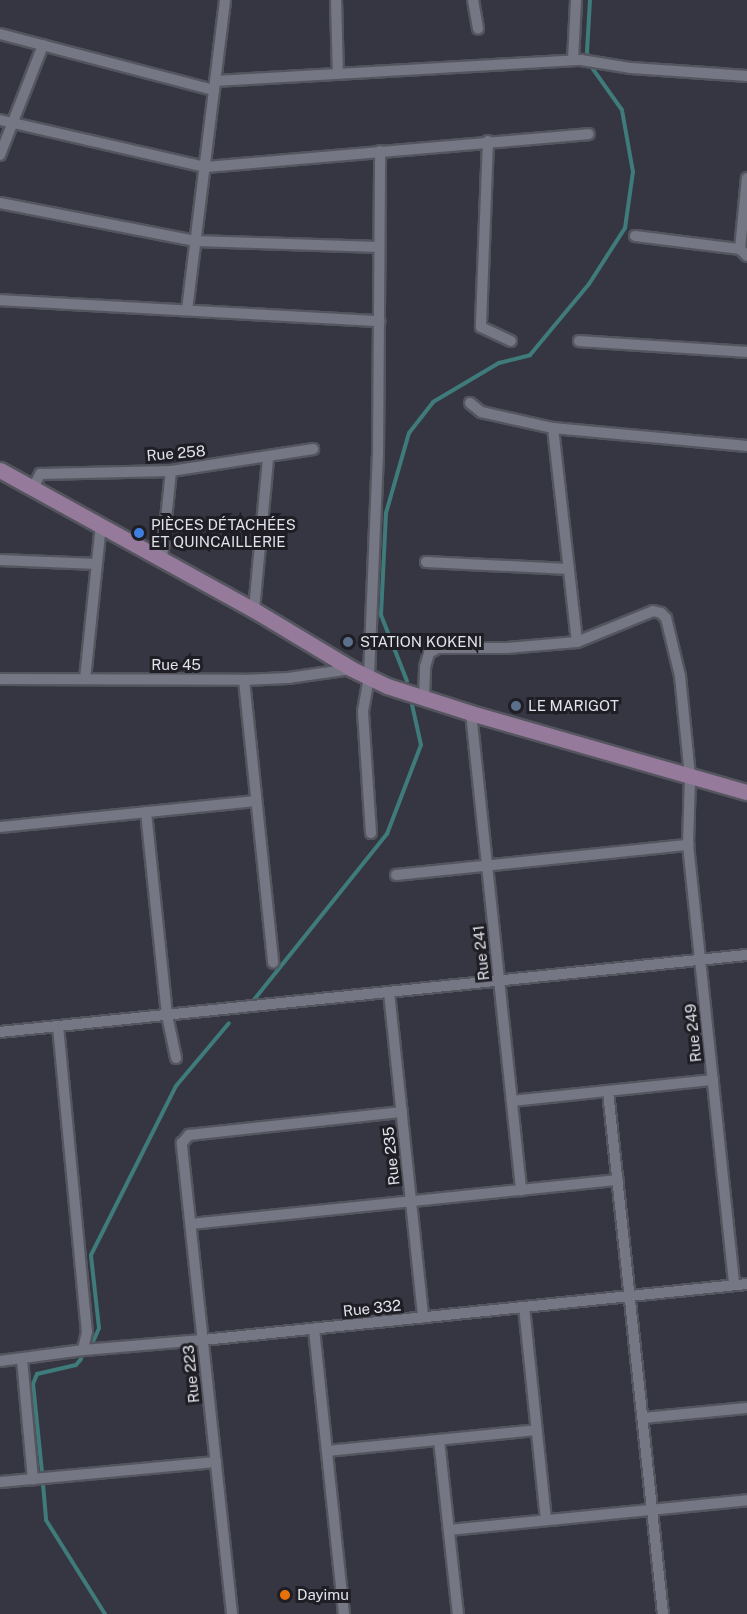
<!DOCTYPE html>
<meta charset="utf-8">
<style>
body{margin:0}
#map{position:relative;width:747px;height:1614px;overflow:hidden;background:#353642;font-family:"Public Sans",sans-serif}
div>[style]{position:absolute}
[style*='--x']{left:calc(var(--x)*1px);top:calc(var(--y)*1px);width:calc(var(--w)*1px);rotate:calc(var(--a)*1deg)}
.stream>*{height:4px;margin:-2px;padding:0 2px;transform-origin:2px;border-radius:2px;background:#3f7b7b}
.roads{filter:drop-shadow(2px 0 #54555e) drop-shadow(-2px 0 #54555e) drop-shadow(0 2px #54555e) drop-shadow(0 -2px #54555e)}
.street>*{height:10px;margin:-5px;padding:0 5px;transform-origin:5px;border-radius:5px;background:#767784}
.secondary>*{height:15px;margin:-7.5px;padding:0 7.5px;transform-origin:7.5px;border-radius:7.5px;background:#957a9c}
.dots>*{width:16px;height:16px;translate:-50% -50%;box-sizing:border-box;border:3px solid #1e1e24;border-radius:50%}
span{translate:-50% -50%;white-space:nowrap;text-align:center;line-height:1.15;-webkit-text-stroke:6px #1e1e24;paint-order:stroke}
.street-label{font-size:15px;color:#e2e3ea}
.poi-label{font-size:15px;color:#e2e3ea}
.left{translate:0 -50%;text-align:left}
</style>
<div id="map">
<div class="stream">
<div style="--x:407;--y:681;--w:71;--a:-111.5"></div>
<div style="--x:381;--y:615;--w:102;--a:-87.2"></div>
<div style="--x:386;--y:513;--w:83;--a:-74"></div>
<div style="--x:409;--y:433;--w:39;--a:-52"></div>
<div style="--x:433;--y:402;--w:77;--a:-30.6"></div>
<div style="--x:499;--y:363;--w:32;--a:-14"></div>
<div style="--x:530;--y:355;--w:92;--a:-50.3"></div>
<div style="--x:589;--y:284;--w:67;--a:-57.3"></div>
<div style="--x:625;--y:228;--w:57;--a:-81.9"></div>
<div style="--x:633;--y:172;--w:63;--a:-100.1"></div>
<div style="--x:622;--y:110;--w:55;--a:-125.4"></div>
<div style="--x:590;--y:65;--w:13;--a:-103"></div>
<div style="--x:587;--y:52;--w:52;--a:-86.7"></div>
<div style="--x:253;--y:1001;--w:214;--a:-51.3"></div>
<div style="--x:387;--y:834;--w:95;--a:-69.1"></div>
<div style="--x:421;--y:745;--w:46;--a:-102.5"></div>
<div style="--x:92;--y:1344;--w:17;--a:-66"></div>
<div style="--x:99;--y:1328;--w:73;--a:-96.3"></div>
<div style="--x:91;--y:1255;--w:189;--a:-63.3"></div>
<div style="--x:176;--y:1086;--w:82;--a:-49.9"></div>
<div style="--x:42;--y:1472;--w:88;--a:-95.8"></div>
<div style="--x:33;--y:1384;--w:11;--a:-68"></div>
<div style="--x:37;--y:1374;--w:40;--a:-13"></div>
<div style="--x:76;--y:1365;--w:8;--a:-50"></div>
<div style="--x:43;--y:1484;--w:36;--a:85"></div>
<div style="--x:46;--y:1520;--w:111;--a:57.9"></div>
</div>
<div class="roads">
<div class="street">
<div style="--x:336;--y:0;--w:74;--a:88.5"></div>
<div style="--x:473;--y:0;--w:29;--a:80"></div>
<div style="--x:0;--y:34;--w:221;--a:14.7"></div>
<div style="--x:573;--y:60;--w:60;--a:-87.1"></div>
<div style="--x:215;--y:81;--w:367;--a:-3.3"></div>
<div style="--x:581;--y:60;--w:51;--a:9.1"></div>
<div style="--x:631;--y:68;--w:116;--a:3.9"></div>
<div style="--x:0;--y:120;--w:210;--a:12.9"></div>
<div style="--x:205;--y:167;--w:385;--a:-4.9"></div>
<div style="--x:488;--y:141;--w:186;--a:92.2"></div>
<div style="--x:481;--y:327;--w:33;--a:25"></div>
<div style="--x:0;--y:155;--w:118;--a:-68.6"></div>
<div style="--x:0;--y:203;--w:199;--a:11"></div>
<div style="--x:195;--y:241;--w:184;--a:1.9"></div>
<div style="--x:635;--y:236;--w:106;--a:7.1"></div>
<div style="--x:740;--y:249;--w:10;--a:45"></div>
<div style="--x:740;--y:249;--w:71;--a:-84.4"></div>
<div style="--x:0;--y:300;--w:380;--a:3.2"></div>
<div style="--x:187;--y:310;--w:312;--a:-83"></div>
<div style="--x:579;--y:341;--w:168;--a:3.7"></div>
<div style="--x:470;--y:403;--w:14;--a:39"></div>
<div style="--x:481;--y:412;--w:74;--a:12.5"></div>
<div style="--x:553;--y:428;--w:195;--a:5.3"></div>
<div style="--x:553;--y:428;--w:215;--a:83.6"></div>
<div style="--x:33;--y:488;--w:16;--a:-63"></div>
<div style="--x:40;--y:474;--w:131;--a:-1.3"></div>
<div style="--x:171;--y:471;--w:144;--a:-8.8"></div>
<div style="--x:162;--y:559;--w:88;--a:-84.2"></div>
<div style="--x:0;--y:560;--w:97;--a:2.4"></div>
<div style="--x:426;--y:562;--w:143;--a:2.8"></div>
<div style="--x:254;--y:610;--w:153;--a:-84.7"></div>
<div style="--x:0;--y:679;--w:244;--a:0.2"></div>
<div style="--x:244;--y:680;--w:44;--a:-2.6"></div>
<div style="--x:288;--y:678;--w:64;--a:-8.1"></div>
<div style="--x:85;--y:679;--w:155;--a:-84.1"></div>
<div style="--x:244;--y:680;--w:284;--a:84.1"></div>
<div style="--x:424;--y:698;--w:31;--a:-88"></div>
<div style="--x:425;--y:667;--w:15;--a:-74"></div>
<div style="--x:429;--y:653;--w:10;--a:-29"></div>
<div style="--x:438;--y:648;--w:69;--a:0"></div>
<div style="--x:507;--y:648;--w:70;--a:-4.9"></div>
<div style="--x:577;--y:642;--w:82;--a:-22.2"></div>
<div style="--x:653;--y:611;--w:8;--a:14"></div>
<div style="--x:661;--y:613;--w:7;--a:45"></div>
<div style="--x:666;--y:618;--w:60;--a:76.4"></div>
<div style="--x:680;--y:676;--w:101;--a:84.3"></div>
<div style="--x:690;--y:777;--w:68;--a:91.7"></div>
<div style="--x:688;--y:845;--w:442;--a:84"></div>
<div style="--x:471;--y:713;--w:480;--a:84"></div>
<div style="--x:146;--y:812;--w:204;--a:84.1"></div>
<div style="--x:167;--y:1015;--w:44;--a:78.2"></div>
<div style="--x:0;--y:827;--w:257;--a:-5.8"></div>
<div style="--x:371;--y:833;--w:122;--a:-93.8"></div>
<div style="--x:363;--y:711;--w:36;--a:-80"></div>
<div style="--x:369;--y:676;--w:220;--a:-87.7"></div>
<div style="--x:378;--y:456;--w:305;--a:-89.6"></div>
<div style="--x:396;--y:875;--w:294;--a:-5.9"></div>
<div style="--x:389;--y:992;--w:327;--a:84"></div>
<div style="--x:58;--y:1026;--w:307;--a:84.6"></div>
<div style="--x:87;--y:1332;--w:18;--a:103"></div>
<div style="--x:0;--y:1032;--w:751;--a:-5.89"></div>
<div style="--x:608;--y:1091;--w:526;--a:84"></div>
<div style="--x:512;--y:1101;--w:202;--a:-6"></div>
<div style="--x:191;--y:1224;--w:429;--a:-5.9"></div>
<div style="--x:524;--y:1307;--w:214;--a:84.1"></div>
<div style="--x:314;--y:1329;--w:287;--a:84"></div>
<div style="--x:22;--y:1359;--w:121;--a:84.8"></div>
<div style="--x:0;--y:1361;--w:84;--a:-7.5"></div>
<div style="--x:83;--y:1350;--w:120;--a:-4.8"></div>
<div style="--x:203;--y:1340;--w:547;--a:-5.88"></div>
<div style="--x:643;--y:1418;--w:104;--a:-5.5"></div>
<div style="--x:439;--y:1440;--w:175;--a:83.8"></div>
<div style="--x:327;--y:1451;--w:210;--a:-5.7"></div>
<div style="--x:0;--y:1482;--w:217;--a:-5.3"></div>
<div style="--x:449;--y:1530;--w:300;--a:-5.7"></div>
<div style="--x:232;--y:1614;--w:474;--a:-96.1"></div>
<div style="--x:182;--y:1143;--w:11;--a:-49"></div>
<div style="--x:189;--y:1135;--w:214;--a:-6.2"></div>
</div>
<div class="secondary">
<div style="--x:0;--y:470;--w:290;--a:28.9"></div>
<div style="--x:254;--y:610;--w:114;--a:31"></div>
<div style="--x:352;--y:669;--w:39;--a:26"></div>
<div style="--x:387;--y:686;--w:88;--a:17.8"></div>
<div style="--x:471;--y:713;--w:287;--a:16"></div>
</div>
</div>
<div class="dots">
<div style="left:139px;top:533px;background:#3f7fe0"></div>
<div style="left:348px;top:642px;background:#5c6f8a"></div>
<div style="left:516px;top:706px;background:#5c6f8a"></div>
<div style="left:285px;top:1595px;background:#e8710a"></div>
</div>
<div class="street-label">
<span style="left:176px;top:453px;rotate:-5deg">Rue 258</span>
<span style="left:176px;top:665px">Rue 45</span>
<span style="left:481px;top:953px;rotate:-96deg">Rue 241</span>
<span style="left:693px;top:1033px;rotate:-96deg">Rue 249</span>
<span style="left:391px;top:1156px;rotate:-96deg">Rue 235</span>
<span style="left:372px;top:1308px;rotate:-6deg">Rue 332</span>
<span style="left:191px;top:1374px;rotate:-96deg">Rue 223</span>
</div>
<div class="poi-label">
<span class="left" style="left:151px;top:533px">PIÈCES DÉTACHÉES<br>ET QUINCAILLERIE</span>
<span class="left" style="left:360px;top:642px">STATION KOKENI</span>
<span class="left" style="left:528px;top:706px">LE MARIGOT</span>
<span class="left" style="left:297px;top:1595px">Dayimu</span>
</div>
</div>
